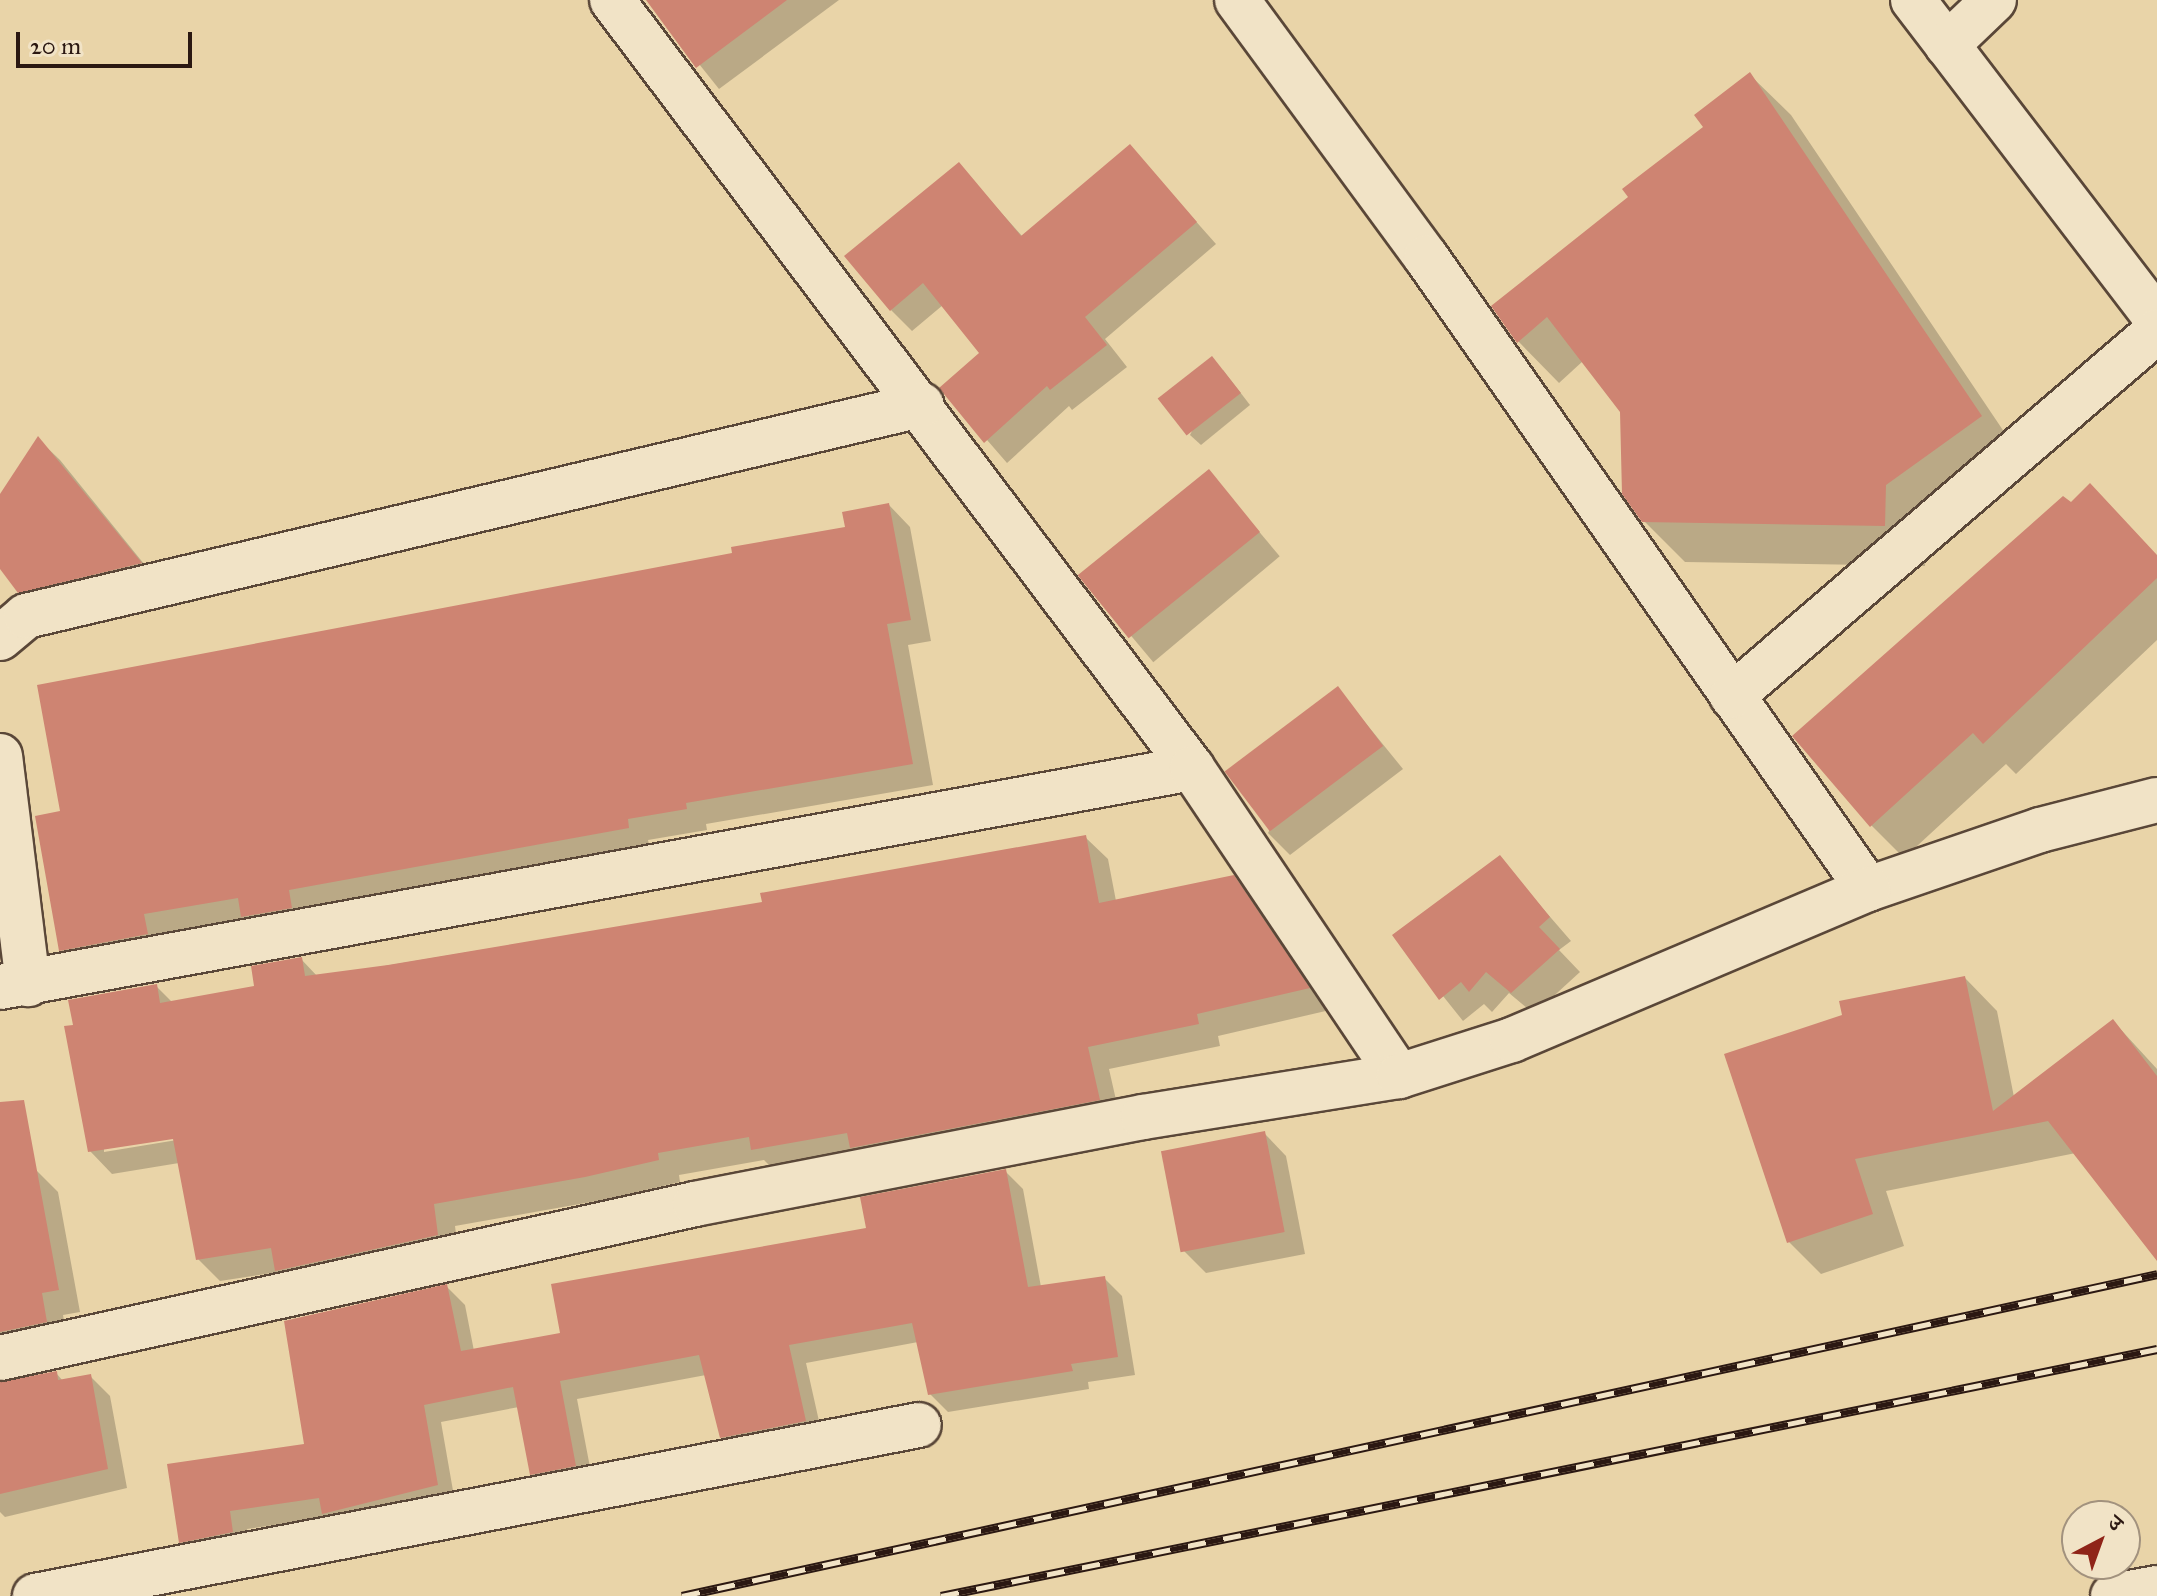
<!DOCTYPE html>
<meta charset="utf-8">
<style>
body{margin:0}
#map{position:relative;width:2157px;height:1596px;overflow:hidden;background:#e9d4a8;font-family:"IM FELL Great Primer","Noto Serif Devanagari",serif}
div>[style]{position:absolute}
[style*='--x']{left:calc(var(--x)*1px);top:calc(var(--y)*1px);width:calc(var(--w)*1px);rotate:calc(var(--a)*1deg)}
.shadow>*{inset:0;background:#0003;transform-origin:0 0}
.building>*{inset:0;background:#ce8472;transform-origin:0 0}
.roads{filter:drop-shadow(2px 0 #5a4738) drop-shadow(-2px 0 #5a4738) drop-shadow(0 2px #5a4738) drop-shadow(0 -2px #5a4738)}
.minor>*{height:44px;margin:-22px;padding:0 22px;transform-origin:22px;border-radius:22px;background:#f1e3c6}
.rail>*{height:9px;margin-top:-4.5px;transform-origin:0;background:repeating-linear-gradient(90deg,#f1e3c6 0 18px,#2b1812 0 36px);box-sizing:border-box;border-block:2px solid #2b1812}
span{translate:-50% -50%;white-space:nowrap;text-align:center;line-height:1.15;-webkit-text-stroke:6px #f1e3c6;paint-order:stroke}
.north{position:absolute;left:2061px;top:1500px;width:80px;height:80px;box-sizing:border-box;background:#f1e3c6;border:2px solid #a2927e;border-radius:50%;rotate:41deg;font-size:22px;font-weight:700;line-height:32px;text-align:center;color:#2b1812}
.north::after{content:'';display:block;margin:auto;width:28px;height:36px;background:#8f2418;clip-path:polygon(50% 0,100% 100%,50% 72%,0 100%)}
.scale{position:absolute;left:16px;top:32px;width:176px;height:36px;box-sizing:border-box;border:4px solid #2b1812;border-top:0;padding-left:10px;font-size:24px;line-height:28px;white-space:nowrap;color:#2b1812;-webkit-text-stroke:6px #f1e3c6;paint-order:stroke}
</style>
<div id="map">
<div class="shadow">
<div style="clip-path:polygon(648px 0,839px 0,719px 89px)"></div>
<div style="clip-path:polygon(1750px 75px,1791px 115px,2021px 457px,1926px 526px,1925px 566px,1685px 562px,1644px 521px,1622px 411px,1583px 361px,1559px 383px,1519px 342px,1494px 306px,1631px 197px,1706px 128px)"></div>
<div style="clip-path:polygon(1130px 147px,1216px 244px,1105px 339px,1127px 367px,1072px 410px,1069px 406px,1007px 463px,942px 388px,982px 354px,943px 305px,912px 331px,891px 310px,959px 165px,1023px 237px)"></div>
<div style="clip-path:polygon(1223px 370px,1250px 405px,1201px 445px,1190px 435px)"></div>
<div style="clip-path:polygon(38px 439px,60px 460px,161px 585px,42px 614px,20px 591px,0 565px,0 497px)"></div>
<div style="left:1209px;top:472px;width:110px;height:165px;rotate:50deg"></div>
<div style="clip-path:polygon(889px 505px,910px 527px,931px 641px,908px 645px,933px 785px,706px 824px,707px 830px,648px 840px,650px 849px,83px 971px,61px 950px,62px 813px,735px 555px,847px 529px)"></div>
<div style="clip-path:polygon(2157px 555px,2157px 640px,2016px 774px,2006px 764px,1904px 858px,1871px 825px)"></div>
<div style="clip-path:polygon(1338px 689px,1403px 769px,1290px 855px,1268px 833px)"></div>
<div style="clip-path:polygon(evenodd,1085px 837px,1108px 859px,1116px 901px,1233px 877px,1256px 900px,1330px 1010px,1218px 1036px,1220px 1046px,1109px 1069px,1121px 1122px,775px 1171px,764px 1160px,679px 1175px,680px 1182px,608px 1199px,455px 1226px,459px 1257px,299px 1293px,278px 1272px,220px 1281px,198px 1259px,179px 1163px,112px 1174px,90px 1151px,75px 1026px,156px 986px,173px 1003px,256px 987px,301px 959px,318px 977px,764px 903px,1085px 837px,182px 1135px,183px 1139px,104px 1152px,104px 1148px,182px 1135px)"></div>
<div style="clip-path:polygon(1499px 858px,1571px 941px,1559px 950px,1580px 972px,1534px 1014px,1509px 993px,1492px 1012px,1484px 1004px,1463px 1021px,1395px 936px)"></div>
<div style="clip-path:polygon(1965px 978px,1997px 1011px,2014px 1097px,2113px 1021px,2157px 1069px,2157px 1257px,2076px 1153px,1886px 1191px,1904px 1246px,1821px 1274px,1789px 1242px)"></div>
<div style="clip-path:polygon(1264px 1133px,1286px 1156px,1305px 1254px,1206px 1273px,1184px 1251px)"></div>
<div style="clip-path:polygon(36px 1170px,58px 1192px,80px 1312px,63px 1315px,68px 1344px,0 1353px,0 1176px)"></div>
<div style="clip-path:polygon(1005px 1171px,1023px 1189px,1041px 1287px,1104px 1278px,1122px 1296px,1135px 1375px,1088px 1382px,1089px 1389px,948px 1412px,930px 1394px,918px 1342px,806px 1363px,823px 1439px,740px 1455px,722px 1437px,706px 1375px,577px 1399px,593px 1483px,550px 1492px,532px 1474px,519px 1407px,441px 1422px,455px 1502px,342px 1531px,328px 1517px,247px 1529px,250px 1550px,199px 1560px,181px 1542px,307px 1446px,447px 1287px,465px 1305px,474px 1351px,563px 1335px,868px 1230px)"></div>
<div style="clip-path:polygon(56px 1373px,63px 1381px,90px 1376px,110px 1396px,127px 1488px,5px 1517px,0 1512px,0 1382px)"></div>
</div>
<div class="building">
<div style="clip-path:polygon(646px 0,787px 0,696px 68px)"></div>
<div style="clip-path:polygon(1750px 72px,1982px 416px,1886px 485px,1885px 526px,1642px 522px,1622px 494px,1620px 412px,1547px 317px,1517px 343px,1491px 306px,1628px 197px,1622px 189px,1703px 127px,1694px 115px)"></div>
<div style="clip-path:polygon(1130px 144px,1197px 222px,1085px 317px,1107px 345px,1050px 390px,1047px 386px,984px 443px,939px 388px,979px 353px,923px 283px,890px 311px,844px 256px,959px 162px,1021px 236px)"></div>
<div style="left:1212px;top:356px;width:47px;height:69px;rotate:52deg"></div>
<div style="clip-path:polygon(38px 436px,142px 563px,18px 593px,0 569px,0 494px)"></div>
<div style="left:1209px;top:469px;width:81px;height:169px;rotate:51deg"></div>
<div style="clip-path:polygon(2090px 483px,2157px 555px,2157px 578px,1983px 744px,1973px 733px,1870px 827px,1792px 736px,2063px 496px,2071px 502px)"></div>
<div style="clip-path:polygon(889px 503px,911px 620px,887px 624px,913px 764px,686px 803px,687px 809px,628px 819px,629px 828px,289px 890px,292px 908px,241px 917px,238px 898px,144px 914px,148px 934px,59px 951px,35px 816px,60px 811px,37px 685px,732px 553px,731px 547px,845px 527px,842px 512px)"></div>
<div style="left:1338px;top:686px;width:75px;height:142px;rotate:53deg"></div>
<div style="clip-path:polygon(1086px 835px,1099px 903px,1234px 875px,1310px 988px,1197px 1014px,1199px 1024px,1088px 1047px,1100px 1100px,850px 1148px,847px 1133px,751px 1150px,749px 1137px,658px 1153px,659px 1160px,585px 1177px,434px 1204px,438px 1235px,275px 1271px,271px 1248px,196px 1260px,173px 1139px,88px 1152px,64px 1026px,73px 1025px,68px 1000px,157px 984px,160px 1003px,254px 986px,251px 966px,302px 957px,305px 976px,388px 965px,762px 902px,760px 893px)"></div>
<div style="clip-path:polygon(1500px 855px,1550px 917px,1539px 927px,1560px 949px,1511px 993px,1486px 972px,1469px 992px,1461px 982px,1439px 1000px,1392px 935px)"></div>
<div style="clip-path:polygon(1965px 976px,1993px 1111px,2113px 1019px,2157px 1076px,2157px 1261px,2048px 1121px,1855px 1159px,1873px 1214px,1787px 1243px,1724px 1054px,1842px 1015px,1839px 1001px)"></div>
<div style="clip-path:polygon(24px 1100px,59px 1290px,42px 1293px,47px 1322px,0 1332px,0 1102px)"></div>
<div style="left:1265px;top:1131px;width:103px;height:106px;rotate:79deg"></div>
<div style="clip-path:polygon(1006px 1169px,1028px 1287px,1105px 1276px,1118px 1357px,1071px 1364px,1073px 1371px,928px 1395px,912px 1323px,789px 1345px,806px 1421px,720px 1438px,699px 1355px,560px 1381px,576px 1466px,530px 1475px,513px 1387px,424px 1405px,438px 1485px,322px 1514px,319px 1498px,230px 1511px,233px 1532px,179px 1543px,167px 1464px,304px 1444px,284px 1321px,447px 1284px,461px 1351px,560px 1333px,551px 1284px,866px 1228px,860px 1197px)"></div>
<div style="clip-path:polygon(57px 1371px,58px 1380px,91px 1374px,108px 1469px,0 1494px,0 1382px)"></div>
</div>
<div class="roads">
<div class="minor">
<div style="--x:612;--y:0;--w:962;--a:52.94"></div>
<div style="--x:1237;--y:0;--w:319;--a:53.7"></div>
<div style="--x:1426;--y:257;--w:771;--a:55.03"></div>
<div style="--x:1868;--y:889;--w:182;--a:-18.9"></div>
<div style="--x:2040;--y:830;--w:121;--a:-14.4"></div>
<div style="--x:1913;--y:0;--w:402;--a:52.6"></div>
<div style="--x:1947;--y:45;--w:65;--a:-43.8"></div>
<div style="--x:0;--y:638;--w:34;--a:-40"></div>
<div style="--x:26;--y:616;--w:920;--a:-13.27"></div>
<div style="--x:1732;--y:696;--w:560;--a:-40.66"></div>
<div style="--x:0;--y:756;--w:230;--a:83"></div>
<div style="--x:0;--y:987;--w:1212;--a:-10.41"></div>
<div style="--x:1192;--y:768;--w:371;--a:56.1"></div>
<div style="--x:0;--y:1358;--w:712;--a:-12.49"></div>
<div style="--x:695;--y:1204;--w:456;--a:-11"></div>
<div style="--x:1143;--y:1117;--w:259;--a:-9.1"></div>
<div style="--x:1399;--y:1076;--w:119;--a:-17.7"></div>
<div style="--x:1512;--y:1040;--w:387;--a:-23"></div>
<div style="--x:35;--y:1596;--w:900;--a:-10.95"></div>
<div style="--x:2113;--y:1596;--w:45;--a:-10.3"></div>
</div>
</div>
<div class="rail">
<div style="--x:682;--y:1596;--w:1510;--a:-12.31"></div>
<div style="--x:941;--y:1596;--w:1241;--a:-11.48"></div>
</div>
<div class="north">उ</div>
<div class="scale">20 m</div>
</div>
